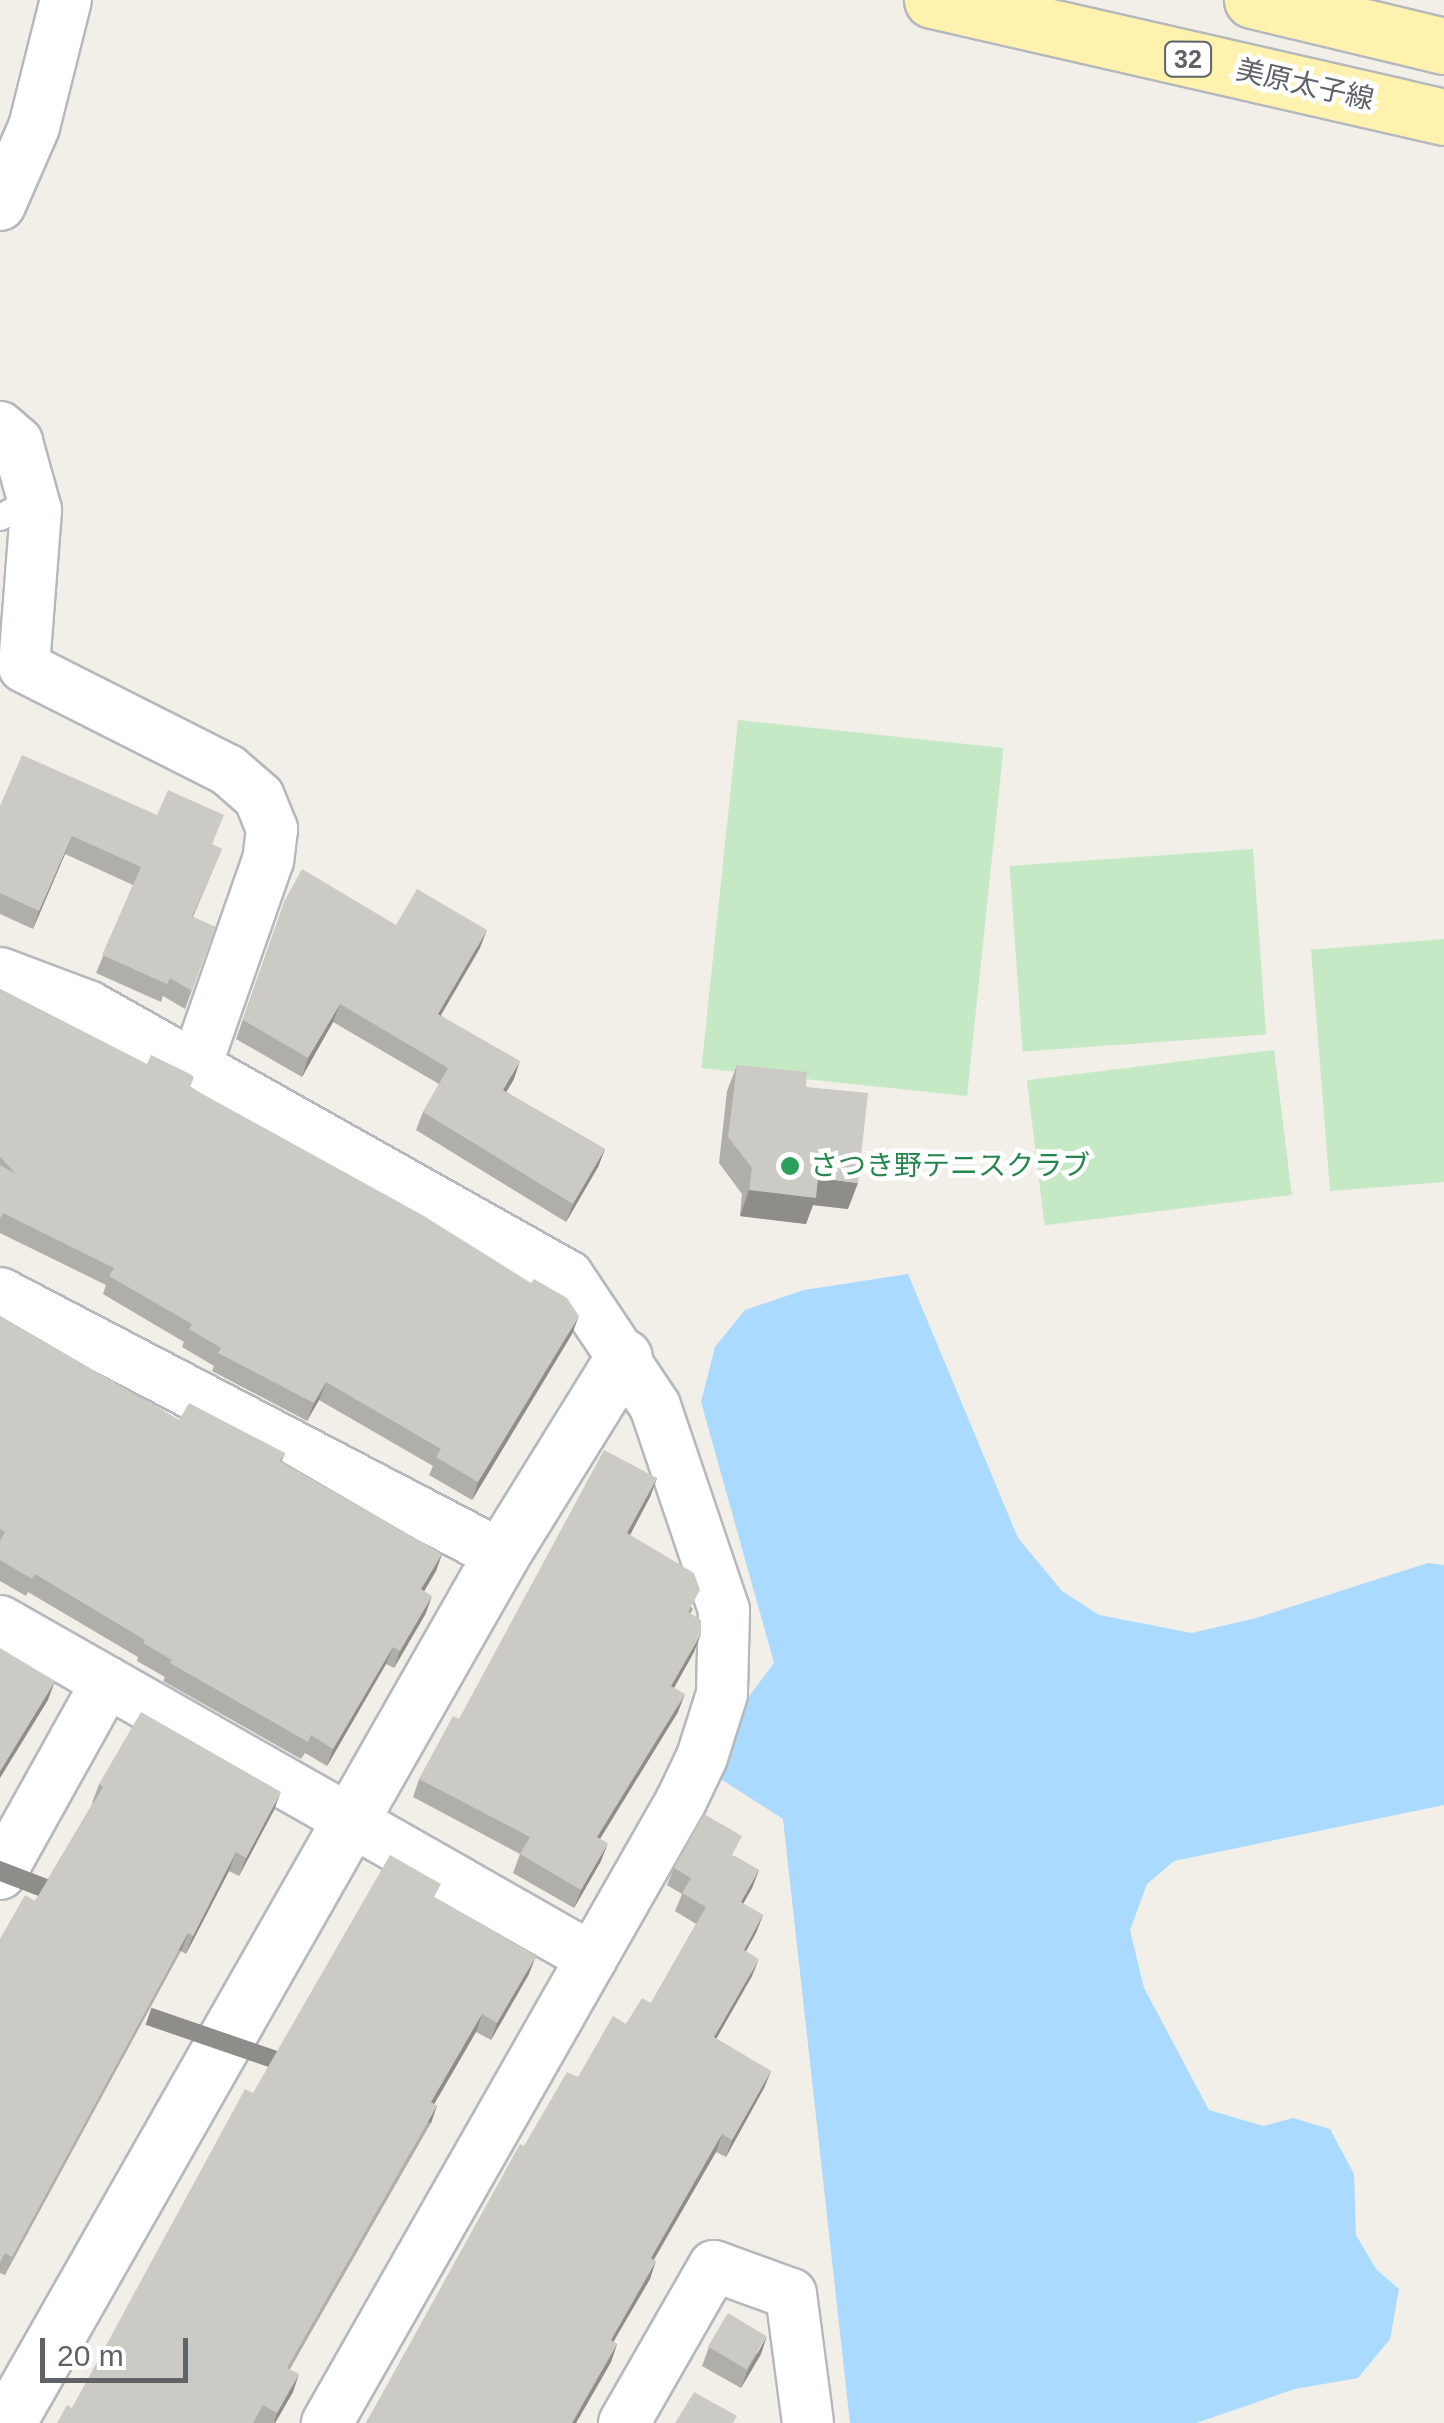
<!DOCTYPE html>
<meta charset="utf-8">
<style>
body{margin:0}
#map{position:relative;width:1444px;height:2423px;overflow:hidden;background:#f1efe8;font-family:Arial,"Noto Sans JP",sans-serif}
div>[style]{position:absolute}
[style*='--x']{left:calc(var(--x)*1px);top:calc(var(--y)*1px);width:calc(var(--w)*1px);rotate:calc(var(--a)*1deg)}
.green>*{inset:0;background:#c5e8c5;transform-origin:0 0}
.water>*{inset:0;background:#aadaff}
.roads{filter:drop-shadow(2px 0 #b5b8bc) drop-shadow(-2px 0 #b5b8bc) drop-shadow(0 2px #b5b8bc) drop-shadow(0 -2px #b5b8bc)}
.service>*{height:25px;margin:-12.5px;padding:0 12.5px;transform-origin:12.5px;border-radius:12.5px;background:#fff}
.minor>*{height:50px;margin:-25px;padding:0 25px;transform-origin:25px;border-radius:25px;background:#fff}
.tertiary>*{height:55px;margin:-27.5px;padding:0 27.5px;transform-origin:27.5px;border-radius:27.5px;background:#fff}
.primary>*{height:55px;margin:-27.5px;padding:0 27.5px;transform-origin:27.5px;border-radius:27.5px;background:#fff2af}
.wall>*{inset:0;background:#afaea9}
.shaded-wall>*{inset:0;background:#8f8d8a;transform-origin:0 0}
.building>*{inset:0;background:#cccac5;transform-origin:0 0}
.dots>*{width:28px;height:28px;translate:-50% -50%;box-sizing:border-box;border:5px solid #fff;border-radius:50%}
span{translate:-50% -50%;white-space:nowrap;text-align:center;line-height:1.15;-webkit-text-stroke:9px #fff;paint-order:stroke}
.shield-label span{padding:2px 8px;background:#fff;border:2px solid;border-radius:8px;-webkit-text-stroke-width:0}
.shield-label{font-size:25px;color:#5f6368;font-weight:700}
.street-label{font-size:28px;color:#5f6368}
.leisure-label{font-size:28px;color:#27864d}
.left{translate:0 -50%;text-align:left}
.scale{position:absolute;left:40px;top:2338px;width:148px;height:45px;box-sizing:border-box;border:5px solid #5f6368;border-top:0;padding-left:12px;font-size:30px;line-height:35px;white-space:nowrap;color:#5f6368;-webkit-text-stroke:8px #fff;paint-order:stroke}
</style>
<div id="map">
<div class="green">
<div style="left:738px;top:720px;width:267px;height:350px;rotate:6deg"></div>
<div style="left:1253px;top:849px;width:186px;height:244px;rotate:86deg"></div>
<div style="clip-path:polygon(1444px 939px,1444px 1182px,1330px 1191px,1311px 950px)"></div>
<div style="left:1274px;top:1050px;width:146px;height:249px;rotate:83deg"></div>
</div>
<div class="water">
<div style="clip-path:polygon(908px 1274px,1018px 1538px,1062px 1591px,1099px 1615px,1192px 1633px,1256px 1618px,1428px 1563px,1444px 1565px,1444px 1805px,1174px 1861px,1147px 1884px,1130px 1930px,1144px 1988px,1209px 2110px,1263px 2126px,1293px 2118px,1330px 2129px,1354px 2174px,1356px 2235px,1376px 2269px,1399px 2289px,1390px 2339px,1358px 2378px,1295px 2389px,1196px 2423px,850px 2423px,783px 1819px,719px 1778px,732px 1719px,774px 1663px,701px 1402px,715px 1347px,745px 1310px,804px 1290px)"></div>
</div>
<div class="roads">
<div class="service">
<div style="--x:0;--y:517;--w:38;--a:-30"></div>
</div>
<div class="minor">
<div style="--x:0;--y:205;--w:85;--a:-66.4"></div>
<div style="--x:34;--y:127;--w:131;--a:-75.9"></div>
<div style="--x:0;--y:427;--w:23;--a:41"></div>
<div style="--x:17;--y:442;--w:71;--a:74.4"></div>
<div style="--x:36;--y:510;--w:157;--a:94.4"></div>
<div style="--x:24;--y:667;--w:229;--a:26.8"></div>
<div style="--x:228;--y:770;--w:41;--a:41.1"></div>
<div style="--x:259;--y:797;--w:35;--a:68"></div>
<div style="--x:272;--y:829;--w:31;--a:97"></div>
<div style="--x:268;--y:860;--w:218;--a:109.3"></div>
<div style="--x:0;--y:973;--w:94;--a:20.6"></div>
<div style="--x:88;--y:1006;--w:551;--a:29.36"></div>
<div style="--x:568;--y:1276;--w:156;--a:56.2"></div>
<div style="--x:655;--y:1406;--w:215;--a:71.3"></div>
<div style="--x:724;--y:1610;--w:84;--a:91.4"></div>
<div style="--x:722;--y:1694;--w:66;--a:107.6"></div>
<div style="--x:702;--y:1757;--w:49;--a:115.5"></div>
<div style="--x:681;--y:1801;--w:716;--a:119.65"></div>
<div style="--x:0;--y:1293;--w:565;--a:27.61"></div>
<div style="--x:0;--y:1621;--w:681;--a:29.65"></div>
<div style="--x:0;--y:1874;--w:220;--a:-60.9"></div>
<div style="--x:624;--y:2423;--w:181;--a:-60.2"></div>
<div style="--x:714;--y:2266;--w:82;--a:20"></div>
<div style="--x:791;--y:2294;--w:130;--a:82.5"></div>
</div>
<div class="tertiary">
<div style="--x:7;--y:2423;--w:999;--a:-60.35"></div>
<div style="--x:501;--y:1555;--w:233;--a:-58.2"></div>
</div>
<div class="primary">
<div style="--x:932;--y:0;--w:525;--a:12.87"></div>
<div style="--x:1252;--y:0;--w:197;--a:13.5"></div>
</div>
</div>
<div class="wall">
<div style="clip-path:polygon(0 806px,213px 845px,222px 849px,193px 917px,215px 927px,185px 1009px,163px 996px,161px 1002px,96px 973px,133px 885px,65px 854px,33px 929px,0 914px)"></div>
<div style="clip-path:polygon(285px 900px,396px 925px,480px 948px,441px 1015px,514px 1079px,506px 1092px,605px 1149px,598px 1167px,566px 1222px,416px 1130px,423px 1112px,439px 1084px,333px 1022px,302px 1077px,236px 1039px)"></div>
<div style="clip-path:polygon(0 989px,191px 1087px,572px 1334px,472px 1500px,429px 1475px,433px 1466px,319px 1400px,307px 1421px,212px 1371px,214px 1366px,182px 1347px,184px 1342px,103px 1294px,106px 1285px,0 1233px)"></div>
<div style="clip-path:polygon(737px 1065px,806px 1087px,848px 1209px,813px 1205px,806px 1224px,740px 1216px,742px 1194px,719px 1163px,727px 1091px)"></div>
<div style="clip-path:polygon(0 1316px,179px 1420px,285px 1453px,282px 1461px,442px 1554px,436px 1571px,424px 1591px,426px 1613px,394px 1668px,386px 1664px,327px 1766px,305px 1753px,301px 1759px,163px 1681px,165px 1677px,137px 1661px,138px 1657px,28px 1592px,26px 1596px,0 1581px)"></div>
<div style="clip-path:polygon(657px 1478px,650px 1497px,630px 1535px,693px 1609px,690px 1614px,701px 1634px,694px 1652px,674px 1688px,678px 1712px,600px 1839px,601px 1861px,574px 1908px,513px 1873px,520px 1854px,413px 1797px,419px 1779px,459px 1719px)"></div>
<div style="clip-path:polygon(99px 1784px,274px 1810px,239px 1876px,229px 1871px,186px 1954px,181px 1951px,5px 2275px,0 2273px,0 1939px,35px 1901px,93px 1803px,92px 1803px)"></div>
<div style="clip-path:polygon(734px 1856px,759px 1870px,752px 1888px,743px 1904px,763px 1915px,756px 1933px,746px 1951px,752px 1976px,716px 2039px,771px 2071px,764px 2088px,726px 2157px,716px 2152px,654px 2260px,650px 2279px,613px 2342px,617px 2344px,611px 2362px,576px 2423px,366px 2423px,524px 2146px,578px 2077px,626px 2024px,651px 2003px,696px 1924px,675px 1911px,682px 1894px,667px 1885px,674px 1868px)"></div>
<div style="clip-path:polygon(436px 1898px,529px 1974px,491px 2040px,476px 2032px,434px 2104px,431px 2123px,290px 2369px,293px 2392px,275px 2423px,57px 2423px,72px 2408px,253px 2093px)"></div>
<div style="clip-path:polygon(709px 2347px,761px 2354px,741px 2388px,702px 2366px)"></div>
</div>
<div class="shaded-wall">
<div style="clip-path:polygon(72px 836px,65px 854px,33px 929px,39px 911px)"></div>
<div style="clip-path:polygon(487px 930px,480px 948px,431px 1032px,438px 1014px)"></div>
<div style="clip-path:polygon(340px 1004px,333px 1022px,302px 1077px,308px 1058px)"></div>
<div style="clip-path:polygon(520px 1061px,514px 1079px,497px 1108px,503px 1090px)"></div>
<div style="clip-path:polygon(605px 1149px,598px 1167px,566px 1222px,573px 1204px)"></div>
<div style="clip-path:polygon(818px 1178px,858px 1183px,848px 1209px,813px 1205px,806px 1224px,740px 1216px,749px 1190px)"></div>
<div style="clip-path:polygon(579px 1316px,572px 1334px,472px 1500px,478px 1482px)"></div>
<div style="clip-path:polygon(326px 1382px,319px 1400px,307px 1421px,314px 1403px)"></div>
<div style="clip-path:polygon(657px 1478px,650px 1497px,621px 1552px,627px 1533px)"></div>
<div style="clip-path:polygon(442px 1554px,436px 1571px,415px 1607px,421px 1589px)"></div>
<div style="clip-path:polygon(432px 1596px,426px 1613px,394px 1668px,400px 1651px)"></div>
<div style="clip-path:polygon(701px 1634px,694px 1652px,665px 1704px,671px 1686px)"></div>
<div style="clip-path:polygon(393px 1647px,386px 1664px,327px 1766px,333px 1749px)"></div>
<div style="clip-path:polygon(55px 1681px,48px 1700px,0 1778px,0 1771px)"></div>
<div style="clip-path:polygon(685px 1694px,678px 1712px,590px 1855px,597px 1837px)"></div>
<div style="clip-path:polygon(281px 1792px,274px 1810px,239px 1876px,246px 1858px)"></div>
<div style="clip-path:polygon(608px 1843px,601px 1861px,574px 1908px,581px 1890px)"></div>
<div style="clip-path:polygon(236px 1852px,229px 1871px,186px 1954px,193px 1936px)"></div>
<div style="clip-path:polygon(759px 1870px,752px 1888px,734px 1920px,741px 1902px)"></div>
<div style="clip-path:polygon(763px 1915px,756px 1933px,737px 1967px,744px 1950px)"></div>
<div style="left:188px;top:1933px;width:19px;height:369px;rotate:111deg"></div>
<div style="clip-path:polygon(536px 1956px,529px 1974px,491px 2040px,497px 2023px)"></div>
<div style="clip-path:polygon(759px 1959px,752px 1976px,707px 2055px,714px 2037px)"></div>
<div style="clip-path:polygon(482px 2014px,476px 2032px,425px 2120px,431px 2102px)"></div>
<div style="clip-path:polygon(771px 2071px,764px 2088px,726px 2157px,732px 2140px)"></div>
<div style="left:437px;top:2106px;width:18px;height:302px;rotate:109deg"></div>
<div style="clip-path:polygon(722px 2134px,716px 2152px,644px 2276px,651px 2258px)"></div>
<div style="clip-path:polygon(656px 2261px,650px 2279px,604px 2358px,611px 2340px)"></div>
<div style="clip-path:polygon(767px 2336px,761px 2354px,741px 2388px,748px 2370px)"></div>
<div style="clip-path:polygon(617px 2344px,611px 2362px,576px 2423px,572px 2423px)"></div>
<div style="clip-path:polygon(299px 2374px,293px 2392px,275px 2423px,274px 2423px,277px 2413px)"></div>
</div>
<div class="building">
<div style="clip-path:polygon(22px 755px,157px 815px,168px 790px,224px 815px,212px 844px,222px 849px,192px 917px,215px 927px,192px 991px,170px 978px,167px 984px,102px 955px,141px 867px,72px 836px,39px 911px,0 893px,0 806px)"></div>
<div style="clip-path:polygon(302px 869px,396px 925px,417px 889px,487px 930px,438px 1014px,520px 1061px,503px 1090px,605px 1149px,573px 1204px,423px 1112px,448px 1068px,340px 1004px,308px 1058px,243px 1020px,285px 900px)"></div>
<div style="clip-path:polygon(0 989px,147px 1064px,151px 1055px,190px 1074px,194px 1077px,190px 1087px,424px 1216px,531px 1283px,534px 1279px,567px 1298px,579px 1316px,478px 1482px,436px 1457px,441px 1449px,326px 1382px,314px 1403px,218px 1353px,221px 1348px,189px 1329px,192px 1324px,109px 1276px,114px 1268px,3px 1213px,0 1219px,0 1165px,16px 1174px,0 1157px)"></div>
<div style="clip-path:polygon(737px 1065px,807px 1072px,806px 1087px,868px 1093px,858px 1183px,818px 1178px,816px 1198px,749px 1190px,752px 1168px,728px 1137px)"></div>
<div style="clip-path:polygon(0 1316px,179px 1420px,189px 1403px,285px 1453px,280px 1461px,442px 1554px,421px 1589px,432px 1596px,400px 1651px,393px 1647px,333px 1749px,311px 1735px,308px 1742px,170px 1663px,172px 1660px,143px 1643px,145px 1640px,35px 1574px,32px 1579px,0 1560px,0 1541px,5px 1532px,0 1529px)"></div>
<div style="clip-path:polygon(604px 1450px,657px 1478px,627px 1533px,694px 1573px,700px 1590px,688px 1612px,701px 1620px,701px 1634px,671px 1686px,685px 1694px,597px 1837px,608px 1843px,581px 1890px,520px 1854px,530px 1837px,419px 1779px,453px 1716px,459px 1719px)"></div>
<div style="clip-path:polygon(0 1648px,55px 1681px,0 1771px)"></div>
<div style="clip-path:polygon(141px 1712px,281px 1792px,246px 1858px,236px 1852px,193px 1936px,188px 1933px,12px 2257px,5px 2253px,0 2262px,0 1939px,25px 1895px,35px 1901px,103px 1787px,99px 1784px)"></div>
<div style="clip-path:polygon(704px 1814px,742px 1836px,732px 1855px,759px 1870px,741px 1902px,763px 1915px,744px 1950px,759px 1959px,714px 2037px,771px 2071px,732px 2140px,722px 2134px,651px 2258px,656px 2261px,611px 2340px,617px 2344px,572px 2423px,366px 2423px,520px 2144px,524px 2146px,567px 2072px,578px 2077px,613px 2016px,626px 2024px,642px 1998px,651px 2003px,706px 1907px,682px 1893px,691px 1878px,674px 1868px)"></div>
<div style="clip-path:polygon(390px 1855px,441px 1884px,434px 1897px,536px 1956px,497px 2023px,482px 2014px,431px 2102px,437px 2106px,287px 2368px,299px 2374px,277px 2413px,263px 2405px,253px 2423px,57px 2423px,67px 2405px,72px 2408px,245px 2089px,253px 2093px)"></div>
<div style="left:728px;top:2313px;width:45px;height:39px;rotate:31deg"></div>
<div style="clip-path:polygon(694px 2392px,737px 2416px,733px 2423px,675px 2423px)"></div>
</div>
<div class="dots">
<div style="left:790px;top:1166px;background:#2e9e5b"></div>
</div>
<div class="shield-label">
<span style="left:1188px;top:59px">32</span>
</div>
<div class="street-label">
<span style="left:1305px;top:85px;rotate:13deg">美原太子線</span>
</div>
<div class="leisure-label">
<span class="left" style="left:810px;top:1166px">さつき野テニスクラブ</span>
</div>
<div class="scale">20 m</div>
</div>
